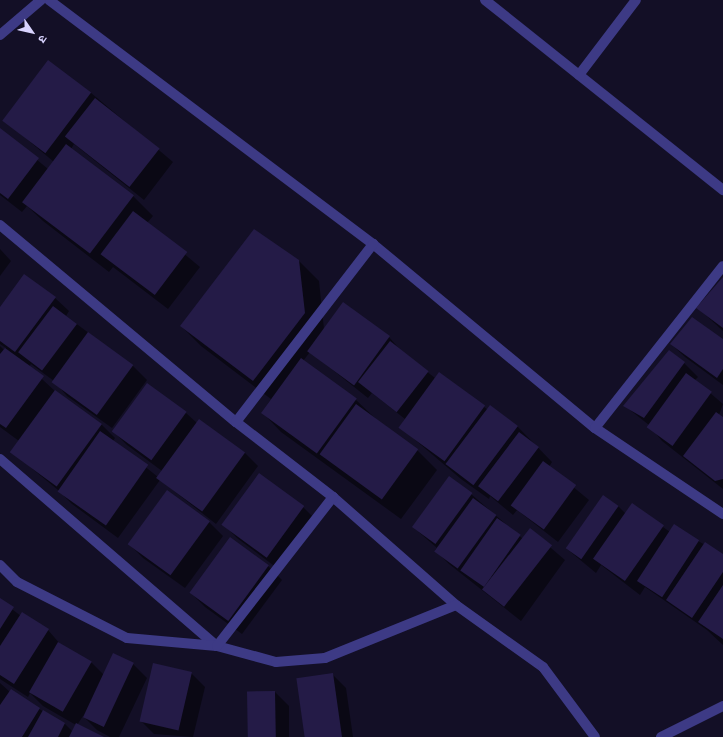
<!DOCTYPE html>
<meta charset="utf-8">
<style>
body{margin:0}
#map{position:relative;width:723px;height:737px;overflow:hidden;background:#130f26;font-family:Overpass,"Noto Sans Devanagari",sans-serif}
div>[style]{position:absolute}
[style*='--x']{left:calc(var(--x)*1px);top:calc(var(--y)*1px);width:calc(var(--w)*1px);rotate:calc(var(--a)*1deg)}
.shadow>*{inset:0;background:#0007}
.building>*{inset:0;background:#241b47;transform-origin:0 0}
.street>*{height:10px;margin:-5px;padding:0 5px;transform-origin:5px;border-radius:5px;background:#3d3a85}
span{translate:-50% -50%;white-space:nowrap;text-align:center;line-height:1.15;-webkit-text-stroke:4px #130f26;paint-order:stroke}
.north{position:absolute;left:12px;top:12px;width:40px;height:40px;-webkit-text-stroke:3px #130f26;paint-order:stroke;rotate:124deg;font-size:11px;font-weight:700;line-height:16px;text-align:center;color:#d9d4ff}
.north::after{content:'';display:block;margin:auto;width:14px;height:18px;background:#d9d4ff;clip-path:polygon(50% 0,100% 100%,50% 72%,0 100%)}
</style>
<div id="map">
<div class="shadow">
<div style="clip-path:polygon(90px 92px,173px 162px,144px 200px,74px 144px,71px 149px,133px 196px,153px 216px,147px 223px,200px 267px,168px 309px,113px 267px,109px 272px,43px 221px,27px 206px,22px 212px,0 195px,0 129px,48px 169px,54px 162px,4px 120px)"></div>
<div style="clip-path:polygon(0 249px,11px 261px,0 276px)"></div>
<div style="clip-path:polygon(299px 261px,319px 281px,324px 329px,389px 337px,402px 352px,435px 378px,439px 373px,488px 410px,517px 426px,552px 462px,549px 467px,589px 500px,558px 542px,517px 510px,513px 515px,490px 496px,489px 499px,461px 479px,400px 427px,405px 419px,372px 393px,368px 398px,310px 352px,303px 361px,356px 400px,377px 420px,417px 450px,437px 470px,401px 519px,281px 432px,262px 412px,271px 399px,201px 346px,181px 326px)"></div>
<div style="clip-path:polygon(723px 279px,723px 331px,698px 308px)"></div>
<div style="clip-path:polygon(55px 298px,69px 311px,66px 316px,133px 366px,147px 380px,112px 428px,67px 396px,54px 381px,31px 364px,29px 367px,56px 392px,101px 424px,115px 438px,113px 441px,158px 477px,162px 471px,127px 445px,113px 431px,186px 413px,197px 423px,244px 452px,258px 466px,216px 524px,160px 480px,118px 538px,72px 504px,58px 490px,12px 452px,19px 441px,0 427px,0 346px,4px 350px,6px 348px,0 344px,0 309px)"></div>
<div style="clip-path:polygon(723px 341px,723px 385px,685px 357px,671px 344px)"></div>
<div style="clip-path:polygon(684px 363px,698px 377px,695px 380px,723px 404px,719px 415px,723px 418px,723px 489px,662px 441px,649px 425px,625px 406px)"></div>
<div style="clip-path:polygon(259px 475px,303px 507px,317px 521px,281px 571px,237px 538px,223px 524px)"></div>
<div style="clip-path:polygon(471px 494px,523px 539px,530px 530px,565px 560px,521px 621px,449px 564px,435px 550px,437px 548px,413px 527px)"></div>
<div style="clip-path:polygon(632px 505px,670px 532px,698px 541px,723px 555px,723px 645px,707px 630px,645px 587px,640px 595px,601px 565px,596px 573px,567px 549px,618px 506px,626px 514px)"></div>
<div style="clip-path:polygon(209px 522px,223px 536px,185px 588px,143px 558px,129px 544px)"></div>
<div style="clip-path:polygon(268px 566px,282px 580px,242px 634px,205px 607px,191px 593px)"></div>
<div style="clip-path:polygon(0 600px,21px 616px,23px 613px,48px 630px,61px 645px,92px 663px,104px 675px,114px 655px,133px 664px,147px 678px,119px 737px,110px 737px,97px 730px,83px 716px,77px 725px,102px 737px,0 737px,0 683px,10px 692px,65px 724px,73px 732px,76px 725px,43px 706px,30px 693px,28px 697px,0 679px)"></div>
<div style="clip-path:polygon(191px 673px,205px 687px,193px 737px,154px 734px,140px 720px)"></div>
<div style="clip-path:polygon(332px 674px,346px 688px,353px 737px,305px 737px)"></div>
<div style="clip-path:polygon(275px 692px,289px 706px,289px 737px,249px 737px)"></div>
</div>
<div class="building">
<div style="left:48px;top:60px;width:54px;height:76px;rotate:37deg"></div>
<div style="left:95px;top:98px;width:82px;height:49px;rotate:38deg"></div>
<div style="clip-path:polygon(0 128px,39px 158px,8px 199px,0 193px)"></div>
<div style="left:66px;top:144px;width:85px;height:73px;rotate:37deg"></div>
<div style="left:133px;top:211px;width:68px;height:54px;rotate:37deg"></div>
<div style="clip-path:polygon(254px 229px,299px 260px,305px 313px,253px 381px,180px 326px)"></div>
<div style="clip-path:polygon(24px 274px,56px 297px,15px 352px,0 341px,0 307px)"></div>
<div style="clip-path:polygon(723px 277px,723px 328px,696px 308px)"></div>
<div style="left:343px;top:302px;width:58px;height:61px;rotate:36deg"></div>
<div style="left:53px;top:306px;width:30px;height:58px;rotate:37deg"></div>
<div style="clip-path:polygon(692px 317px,723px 339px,723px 369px,717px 378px,670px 344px)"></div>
<div style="left:88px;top:332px;width:56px;height:62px;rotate:36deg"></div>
<div style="left:390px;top:341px;width:49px;height:52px;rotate:38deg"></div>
<div style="clip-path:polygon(5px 348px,44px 376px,6px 428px,0 424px,0 354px)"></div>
<div style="clip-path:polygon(669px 350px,685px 362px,644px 418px,623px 406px)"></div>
<div style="left:301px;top:358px;width:69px;height:68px;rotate:36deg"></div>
<div style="left:439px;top:372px;width:57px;height:69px;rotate:36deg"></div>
<div style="left:686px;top:373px;width:32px;height:67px;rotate:36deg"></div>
<div style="left:147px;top:383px;width:49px;height:60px;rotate:36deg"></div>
<div style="left:55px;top:390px;width:58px;height:77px;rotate:36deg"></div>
<div style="left:356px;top:404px;width:77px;height:62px;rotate:36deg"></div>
<div style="left:490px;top:405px;width:35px;height:74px;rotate:37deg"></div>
<div style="clip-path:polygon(716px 412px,723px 417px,723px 479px,715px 481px,683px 456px)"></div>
<div style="left:199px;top:419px;width:57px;height:73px;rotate:36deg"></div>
<div style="left:100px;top:431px;width:59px;height:74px;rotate:35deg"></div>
<div style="left:519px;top:432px;width:25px;height:68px;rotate:37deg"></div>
<div style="left:543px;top:461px;width:41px;height:55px;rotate:36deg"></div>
<div style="left:259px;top:473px;width:56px;height:64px;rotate:36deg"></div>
<div style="left:449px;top:476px;width:29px;height:63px;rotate:36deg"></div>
<div style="left:167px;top:490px;width:53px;height:67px;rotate:36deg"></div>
<div style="left:603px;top:495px;width:19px;height:65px;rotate:35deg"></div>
<div style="left:473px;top:498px;width:29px;height:66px;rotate:36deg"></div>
<div style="left:632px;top:503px;width:39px;height:68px;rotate:35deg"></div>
<div style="left:497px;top:518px;width:29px;height:64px;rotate:35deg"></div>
<div style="left:674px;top:524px;width:30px;height:68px;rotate:33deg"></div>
<div style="left:530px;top:528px;width:28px;height:78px;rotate:38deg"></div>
<div style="left:230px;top:537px;width:48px;height:69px;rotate:36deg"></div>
<div style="clip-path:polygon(705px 542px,723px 554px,723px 572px,692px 618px,666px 600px)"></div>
<div style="clip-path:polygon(723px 585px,723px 639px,698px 622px)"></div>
<div style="clip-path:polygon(0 598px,14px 607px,0 629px)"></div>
<div style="clip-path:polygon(22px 612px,49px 629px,14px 684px,0 675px,0 646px)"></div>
<div style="left:58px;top:642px;width:39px;height:58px;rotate:30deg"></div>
<div style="left:113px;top:653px;width:23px;height:71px;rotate:25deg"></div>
<div style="left:153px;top:663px;width:40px;height:60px;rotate:13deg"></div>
<div style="left:333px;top:673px;width:65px;height:37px;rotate:82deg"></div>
<div style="clip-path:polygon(11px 689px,40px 708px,22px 737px,0 737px,0 705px)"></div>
<div style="left:275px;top:691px;width:46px;height:28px;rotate:89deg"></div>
<div style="clip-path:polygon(43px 710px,65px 723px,58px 737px,28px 737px)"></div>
<div style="clip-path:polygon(76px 723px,104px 737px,69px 737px)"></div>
</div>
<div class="street">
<div style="--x:49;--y:0;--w:406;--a:37"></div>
<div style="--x:373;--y:244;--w:288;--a:39.7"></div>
<div style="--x:595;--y:428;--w:154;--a:33.9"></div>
<div style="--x:485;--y:0;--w:305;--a:38.6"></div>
<div style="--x:0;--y:35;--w:54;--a:-40.5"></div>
<div style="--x:579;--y:75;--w:94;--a:-52.8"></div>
<div style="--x:0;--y:225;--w:307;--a:39.9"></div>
<div style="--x:236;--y:422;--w:123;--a:37.7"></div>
<div style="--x:333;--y:497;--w:164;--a:41.3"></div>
<div style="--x:456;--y:605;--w:107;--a:35.5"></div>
<div style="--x:543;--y:667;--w:87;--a:53.4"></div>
<div style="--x:236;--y:422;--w:225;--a:-52.4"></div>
<div style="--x:595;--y:428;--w:206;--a:-51.7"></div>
<div style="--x:0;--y:459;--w:286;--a:40.8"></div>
<div style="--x:217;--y:646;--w:61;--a:15.2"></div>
<div style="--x:276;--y:662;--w:49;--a:-4.7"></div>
<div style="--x:325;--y:658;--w:141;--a:-22"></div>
<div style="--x:0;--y:565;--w:24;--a:45"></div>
<div style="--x:17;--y:582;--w:123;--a:27"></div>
<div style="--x:127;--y:638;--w:90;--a:5.1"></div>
<div style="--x:217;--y:646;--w:189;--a:-52.1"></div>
<div style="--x:661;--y:737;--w:69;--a:-26.6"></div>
</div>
<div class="north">उ</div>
</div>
